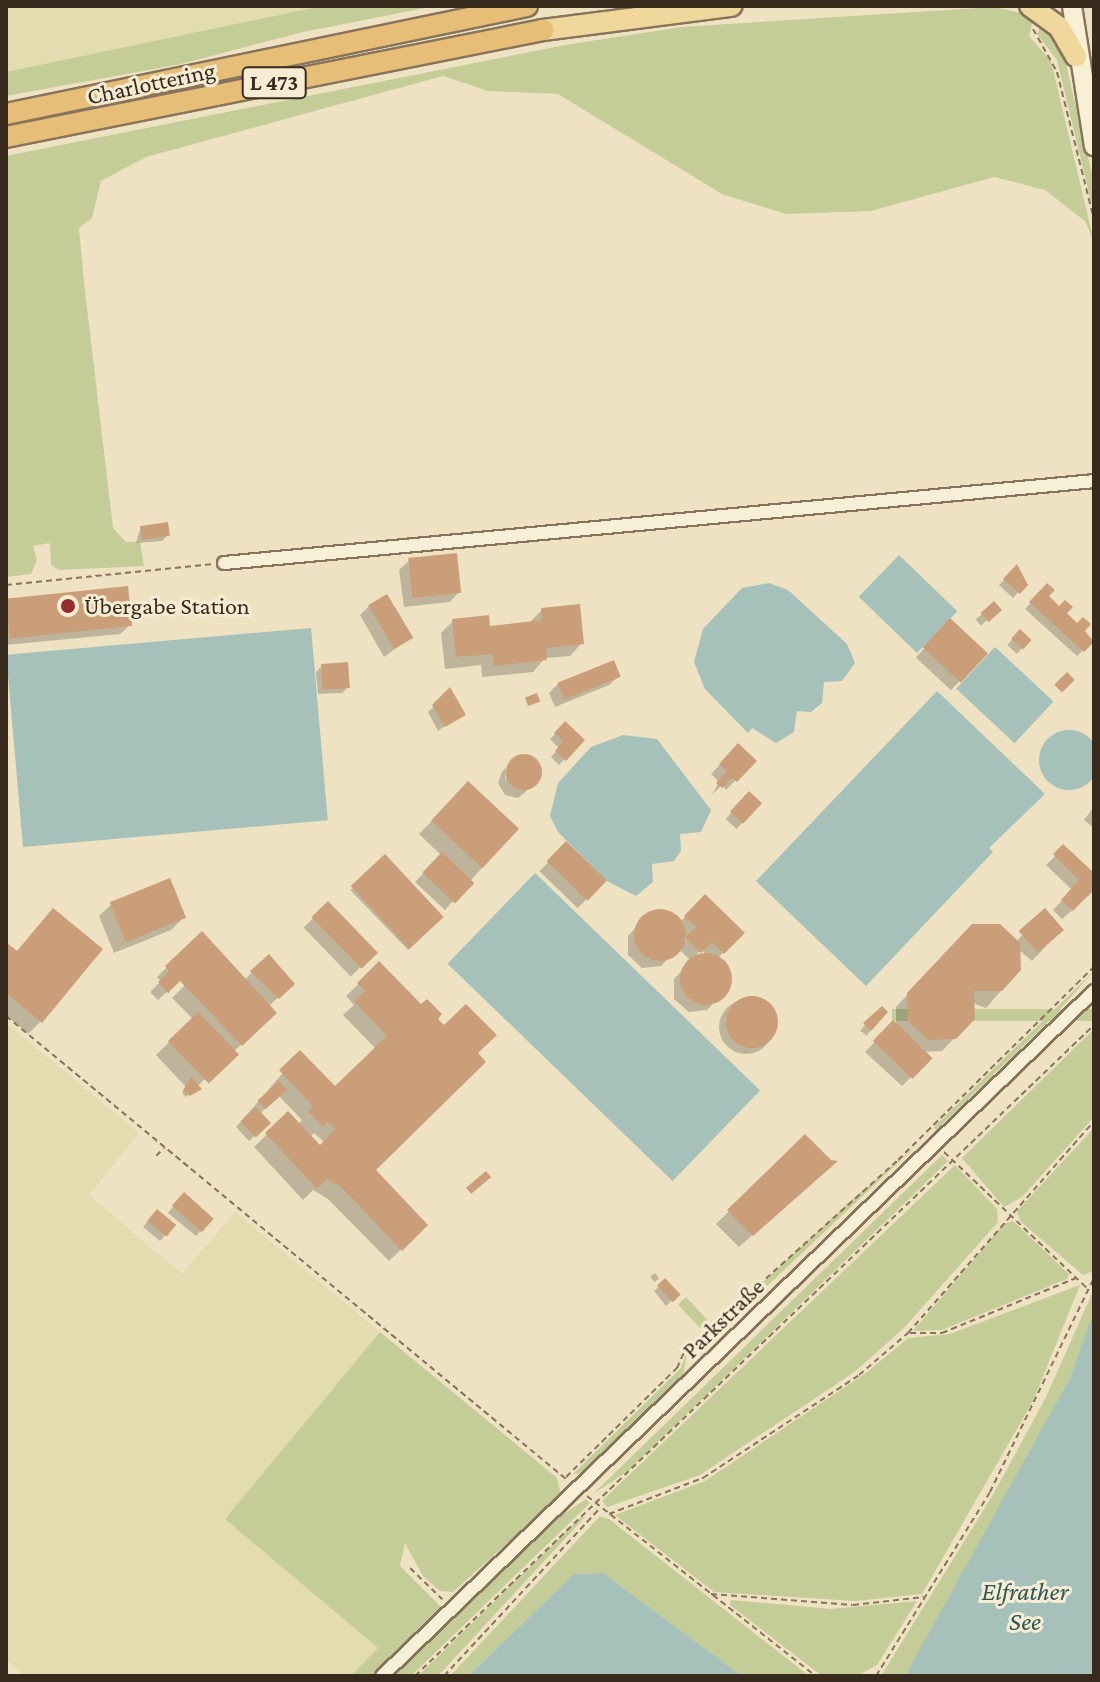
<!DOCTYPE html>
<meta charset="utf-8">
<style>
body{margin:0}
#map{position:relative;width:1100px;height:1682px;overflow:hidden;background:#eee2c3;font-family:"Crimson Pro",serif}
div>[style]{position:absolute}
[style*='--x']{left:calc(var(--x)*1px);top:calc(var(--y)*1px);width:calc(var(--w)*1px);rotate:calc(var(--a)*1deg)}
.farmland>*{inset:0;background:#e3dcb1}
.green>*{inset:0;background:#c4cc97;transform-origin:0 0}
.water>*{inset:0;background:#a5c1b9;transform-origin:0 0}
.round{border-radius:50%}
.shadow>*{inset:0;background:#0003;transform-origin:0 0}
.building>*{inset:0;background:#cb9e7a;transform-origin:0 0}
.path>*{height:2px;margin-top:-1px;transform-origin:0;background:repeating-linear-gradient(90deg,#88745a 0 6px,transparent 0 10px)}
.roads{filter:drop-shadow(2px 0 #88745a) drop-shadow(-2px 0 #88745a) drop-shadow(0 2px #88745a) drop-shadow(0 -2px #88745a)}
.minor>*{height:12px;margin:-6px;padding:0 6px;transform-origin:6px;border-radius:6px;background:#f8efd7}
.secondary>*{height:18px;margin:-9px;padding:0 9px;transform-origin:9px;border-radius:9px;background:#f8efd7}
.primary>*{height:20px;margin:-10px;padding:0 10px;transform-origin:10px;border-radius:10px;background:#f0d89c}
.trunk>*{height:20px;margin:-10px;padding:0 10px;transform-origin:10px;border-radius:10px;background:#e6be78}
.dots>*{width:22px;height:22px;translate:-50% -50%;box-sizing:border-box;border:4px solid #f5ecd3;border-radius:50%}
span{translate:-50% -50%;white-space:nowrap;text-align:center;line-height:1.15;-webkit-text-stroke:6px #f5ecd3;paint-order:stroke}
.shield-label span{padding:2px 6px;background:#f5ecd3;border:2px solid;border-radius:6px;-webkit-text-stroke-width:0}
.shield-label{font-size:22px;color:#382b1e;font-weight:700}
.street-label{font-size:24px;color:#382b1e}
.poi-label{font-size:24px;color:#382b1e}
.left{translate:0 -50%;text-align:left}
.water-label{font-size:26px;color:#2e5856;font-style:italic}
.frame{position:absolute;inset:0;border:8px solid #382b1e;pointer-events:none}
</style>
<div id="map">
<div class="farmland">
<div style="clip-path:polygon(6px 6px,322px 6px,6px 72px)"></div>
<div style="clip-path:polygon(6px 1023px,139px 1133px,89px 1195px,182px 1274px,235px 1212px,380px 1332px,225px 1519px,379px 1649px,351px 1676px,25px 1676px,6px 1660px)"></div>
</div>
<div class="green">
<div style="clip-path:polygon(322px 6px,435px 6px,303px 32px,181px 64px,6px 96px,6px 72px)"></div>
<div style="clip-path:polygon(994px 7px,1034px 16px,1029px 36px,1051px 61px,1094px 242px,1085px 221px,1045px 190px,994px 177px,871px 211px,786px 214px,722px 194px,558px 94px,488px 91px,443px 76px,146px 157px,101px 181px,92px 218px,79px 228px,84px 282px,113px 528px,126px 542px,140px 542px,144px 566px,59px 570px,51px 565px,50px 543px,33px 546px,37px 560px,31px 574px,6px 577px,6px 156px,565px 45px,682px 27px)"></div>
<div style="clip-path:polygon(1043px 21px,1063px 52px,1094px 182px,1094px 214px,1057px 60px,1037px 34px)"></div>
<div style="clip-path:polygon(1094px 971px,1053px 1017px,936px 1130px,934px 1127px)"></div>
<div style="left:1094px;top:1009px;width:12px;height:202px;rotate:90deg"></div>
<div style="clip-path:polygon(1094px 1029px,1094px 1117px,1022px 1197px,1004px 1207px,962px 1158px)"></div>
<div style="clip-path:polygon(1094px 1128px,1094px 1271px,1083px 1275px,1020px 1221px,1017px 1211px)"></div>
<div style="clip-path:polygon(919px 1143px,748px 1304px,731px 1312px,847px 1204px)"></div>
<div style="clip-path:polygon(942px 1155px,948px 1161px,628px 1471px,593px 1494px)"></div>
<div style="clip-path:polygon(955px 1165px,997px 1209px,998px 1222px,903px 1329px,853px 1373px,700px 1475px,607px 1507px,602px 1501px,608px 1495px)"></div>
<div style="clip-path:polygon(1013px 1221px,1069px 1274px,1067px 1279px,942px 1330px,913px 1331px,1004px 1224px)"></div>
<div style="clip-path:polygon(1080px 1285px,1033px 1401px,922px 1594px,855px 1601px,714px 1592px,615px 1515px,705px 1481px,866px 1373px,908px 1338px,950px 1334px)"></div>
<div style="clip-path:polygon(1094px 1289px,1094px 1310px,1070px 1378px,948px 1602px,905px 1676px,881px 1676px,994px 1493px,1046px 1397px)"></div>
<div style="left:686px;top:1297px;width:33px;height:11px;rotate:47deg"></div>
<div style="clip-path:polygon(380px 1332px,557px 1478px,561px 1494px,453px 1592px,440px 1591px,423px 1576px,405px 1543px,400px 1566px,441px 1607px,374px 1676px,351px 1676px,378px 1648px,225px 1519px)"></div>
<div style="clip-path:polygon(687px 1352px,683px 1376px,584px 1473px,573px 1474px,681px 1368px)"></div>
<div style="clip-path:polygon(586px 1499px,590px 1503px,411px 1676px,391px 1676px,549px 1524px)"></div>
<div style="clip-path:polygon(600px 1516px,609px 1519px,809px 1676px,742px 1676px,603px 1573px,574px 1574px,468px 1676px,450px 1676px)"></div>
<div style="clip-path:polygon(581px 1517px,585px 1517px,438px 1676px,418px 1676px)"></div>
<div style="clip-path:polygon(731px 1600px,831px 1609px,917px 1601px,877px 1665px,857px 1676px,822px 1676px,730px 1605px)"></div>
</div>
<div class="water">
<div style="left:899px;top:555px;width:81px;height:58px;rotate:44deg"></div>
<div style="clip-path:polygon(769px 583px,788px 590px,847px 644px,855px 663px,842px 681px,824px 682px,822px 703px,811px 712px,797px 711px,794px 732px,776px 743px,752px 728px,748px 733px,705px 689px,694px 662px,703px 629px,742px 588px)"></div>
<div style="left:311px;top:628px;width:193px;height:306px;rotate:85deg"></div>
<div style="left:995px;top:647px;width:80px;height:57px;rotate:43deg"></div>
<div style="clip-path:polygon(937px 691px,1045px 794px,989px 848px,993px 852px,866px 986px,756px 881px)"></div>
<div class="round" style="left:1039px;top:730px;width:60px;height:60px"></div>
<div style="clip-path:polygon(623px 735px,657px 739px,711px 810px,701px 832px,680px 834px,681px 851px,674px 861px,652px 864px,653px 882px,636px 896px,607px 881px,558px 832px,550px 816px,558px 783px,591px 747px)"></div>
<div style="left:535px;top:873px;width:313px;height:126px;rotate:44deg"></div>
<div style="clip-path:polygon(1094px 1310px,1094px 1676px,905px 1676px,1070px 1378px)"></div>
<div style="clip-path:polygon(603px 1573px,676px 1627px,742px 1676px,468px 1676px,574px 1574px)"></div>
</div>
<div class="shadow">
<div style="clip-path:polygon(141px 526px,167px 536px,162px 541px,136px 543px)"></div>
<div style="clip-path:polygon(409px 561px,459px 592px,450px 602px,404px 607px,399px 570px)"></div>
<div style="clip-path:polygon(1017px 567px,1025px 585px,1013px 598px,999px 585px)"></div>
<div style="clip-path:polygon(1047px 585px,1046px 596px,1092px 641px,1077px 656px,1025px 609px)"></div>
<div style="clip-path:polygon(126px 588px,130px 625px,120px 634px,6px 645px,6px 600px)"></div>
<div style="left:994px;top:604px;width:8px;height:24px;rotate:50deg"></div>
<div style="clip-path:polygon(369px 606px,410px 638px,384px 657px,360px 615px)"></div>
<div style="clip-path:polygon(542px 610px,582px 643px,570px 656px,545px 658px,533px 672px,482px 677px,481px 665px,445px 669px,441px 633px,453px 621px,489px 628px,529px 623px)"></div>
<div style="left:950px;top:621px;width:48px;height:50px;rotate:43deg"></div>
<div style="left:1020px;top:631px;width:13px;height:19px;rotate:42deg"></div>
<div style="clip-path:polygon(322px 666px,348px 687px,342px 693px,318px 694px,316px 672px)"></div>
<div style="clip-path:polygon(619px 676px,609px 685px,555px 707px,549px 693px,558px 684px)"></div>
<div style="clip-path:polygon(450px 691px,463px 714px,438px 731px,428px 712px)"></div>
<div style="clip-path:polygon(565px 724px,582px 740px,559px 765px,551px 757px,559px 748px,550px 739px)"></div>
<div style="clip-path:polygon(738px 746px,754px 761px,726px 790px,722px 785px,712px 795px,719px 782px,711px 774px)"></div>
<div style="clip-path:polygon(524px 756px,535px 759px,540px 769px,537px 782px,518px 798px,505px 795px,498px 783px,502px 772px,506px 768px,505px 783px,509px 764px)"></div>
<div style="clip-path:polygon(459px 793px,516px 829px,445px 910px,415px 882px,441px 855px,419px 834px)"></div>
<div style="left:749px;top:793px;width:15px;height:35px;rotate:42deg"></div>
<div style="clip-path:polygon(1094px 807px,1094px 828px,1084px 820px)"></div>
<div style="left:566px;top:844px;width:53px;height:38px;rotate:44deg"></div>
<div style="clip-path:polygon(1064px 847px,1094px 873px,1094px 891px,1062px 919px,1053px 910px,1072px 890px,1046px 865px)"></div>
<div style="left:385px;top:857px;width:83px;height:48px;rotate:46deg"></div>
<div style="clip-path:polygon(evenodd,705px 897px,742px 933px,717px 959px,728px 969px,728px 988px,707px 1010px,689px 1012px,674px 999px,674px 979px,691px 961px,678px 948px,661px 966px,642px 968px,628px 955px,628px 936px,648px 914px,669px 913px,679px 923px,705px 897px,681px 931px,688px 938px,681px 945px,681px 931px,705px 897px,702px 950px,709px 957px,693px 958px,699px 952px,702px 950px)"></div>
<div style="clip-path:polygon(112px 904px,184px 917px,171px 930px,114px 953px,99px 916px)"></div>
<div style="left:328px;top:904px;width:68px;height:34px;rotate:46deg"></div>
<div style="clip-path:polygon(1045px 911px,1061px 930px,1032px 961px,1018px 949px,1019px 970px,986px 1008px,973px 1003px,973px 1018px,942px 1051px,923px 1052px,930px 1058px,902px 1086px,865px 1052px,893px 1023px,896px 1026px,896px 1007px,960px 939px,1016px 942px)"></div>
<div style="clip-path:polygon(202px 933px,206px 957px,158px 1000px,150px 992px,161px 981px,157px 977px)"></div>
<div style="clip-path:polygon(6px 945px,16px 953px,41px 1021px,28px 1034px,6px 1015px)"></div>
<div style="clip-path:polygon(217px 954px,243px 981px,268px 957px,292px 984px,268px 1007px,274px 1013px,186px 1097px,182px 1093px,186px 1087px,156px 1055px,193px 1019px,172px 998px)"></div>
<div style="clip-path:polygon(evenodd,379px 964px,421px 1007px,373px 1170px,426px 1225px,389px 1261px,328px 1199px,313px 1190px,303px 1200px,254px 1147px,288px 1114px,298px 1124px,302px 1120px,279px 1096px,259px 1114px,268px 1123px,249px 1141px,236px 1127px,300px 1053px,335px 1089px,376px 1049px,343px 1015px,354px 1005px,346px 996px,379px 964px,314px 1133px,324px 1142px,319px 1147px,310px 1137px,314px 1133px)"></div>
<div class="round" style="left:719px;top:1000px;width:54px;height:54px"></div>
<div style="left:875px;top:1013px;width:8px;height:23px;rotate:40deg"></div>
<div style="clip-path:polygon(805px 1137px,831px 1163px,836px 1161px,739px 1247px,716px 1224px)"></div>
<div style="clip-path:polygon(178px 1201px,212px 1219px,196px 1236px,168px 1213px)"></div>
<div style="clip-path:polygon(151px 1217px,174px 1225px,160px 1241px,143px 1227px)"></div>
<div style="clip-path:polygon(655px 1273px,659px 1278px,655px 1282px,650px 1277px)"></div>
<div style="clip-path:polygon(664px 1282px,678px 1295px,666px 1306px,654px 1291px)"></div>
</div>
<div class="building">
<div style="left:168px;top:522px;width:14px;height:28px;rotate:82deg"></div>
<div style="left:457px;top:553px;width:40px;height:49px;rotate:84deg"></div>
<div style="clip-path:polygon(1017px 564px,1028px 585px,1020px 594px,1003px 579px)"></div>
<div style="clip-path:polygon(1047px 583px,1055px 590px,1049px 596px,1059px 606px,1065px 600px,1073px 607px,1067px 613px,1077px 623px,1083px 617px,1091px 624px,1085px 631px,1094px 642px,1084px 652px,1029px 602px)"></div>
<div style="left:128px;top:586px;width:40px;height:123px;rotate:84deg"></div>
<div style="left:387px;top:594px;width:51px;height:22px;rotate:59deg"></div>
<div style="left:994px;top:601px;width:12px;height:18px;rotate:48deg"></div>
<div style="clip-path:polygon(580px 604px,584px 644px,546px 648px,547px 660px,494px 666px,493px 654px,456px 657px,452px 619px,489px 615px,490px 626px,542px 620px,541px 608px)"></div>
<div style="left:950px;top:618px;width:52px;height:40px;rotate:43deg"></div>
<div style="left:1020px;top:629px;width:16px;height:13px;rotate:43deg"></div>
<div style="left:614px;top:660px;width:18px;height:61px;rotate:68deg"></div>
<div style="left:348px;top:662px;width:26px;height:27px;rotate:86deg"></div>
<div style="left:1067px;top:672px;width:11px;height:18px;rotate:45deg"></div>
<div style="clip-path:polygon(450px 687px,466px 715px,445px 727px,432px 705px)"></div>
<div style="left:537px;top:693px;width:9px;height:13px;rotate:69deg"></div>
<div style="clip-path:polygon(565px 721px,585px 740px,566px 761px,555px 751px,563px 741px,554px 733px)"></div>
<div style="clip-path:polygon(738px 743px,757px 761px,737px 782px,732px 778px,722px 788px,716px 783px,727px 771px,719px 764px)"></div>
<div class="round" style="left:506px;top:754px;width:36px;height:36px"></div>
<div style="left:468px;top:781px;width:70px;height:54px;rotate:43deg"></div>
<div style="left:749px;top:791px;width:18px;height:28px;rotate:43deg"></div>
<div style="left:566px;top:841px;width:57px;height:28px;rotate:44deg"></div>
<div style="clip-path:polygon(1063px 844px,1094px 873px,1094px 889px,1073px 911px,1061px 900px,1079px 880px,1053px 854px)"></div>
<div style="left:442px;top:852px;width:45px;height:28px;rotate:44deg"></div>
<div style="left:385px;top:854px;width:86px;height:47px;rotate:47deg"></div>
<div style="left:170px;top:878px;width:43px;height:65px;rotate:68deg"></div>
<div style="clip-path:polygon(705px 894px,745px 933px,724px 954px,712px 942px,701px 953px,685px 938px,696px 927px,684px 916px)"></div>
<div style="left:328px;top:901px;width:72px;height:23px;rotate:46deg"></div>
<div style="clip-path:polygon(53px 908px,103px 949px,42px 1023px,6px 993px,6px 942px,17px 951px)"></div>
<div style="left:1045px;top:908px;width:29px;height:35px;rotate:49deg"></div>
<div class="round" style="left:634px;top:909px;width:52px;height:52px"></div>
<div style="clip-path:polygon(972px 924px,1000px 924px,1020px 943px,1021px 970px,1002px 991px,974px 991px,975px 1019px,956px 1039px,928px 1040px,908px 1021px,907px 993px)"></div>
<div style="clip-path:polygon(202px 931px,277px 1013px,242px 1046px,180px 981px,168px 993px,158px 982px,169px 971px,165px 966px)"></div>
<div class="round" style="left:680px;top:953px;width:52px;height:52px"></div>
<div style="clip-path:polygon(269px 954px,295px 984px,279px 999px,250px 971px)"></div>
<div style="clip-path:polygon(379px 961px,421px 1004px,427px 999px,442px 1014px,438px 1019px,444px 1025px,466px 1004px,497px 1035px,478px 1053px,486px 1062px,376px 1170px,428px 1225px,402px 1251px,341px 1187px,327px 1179px,317px 1189px,265px 1133px,288px 1111px,320px 1145px,335px 1129px,328px 1122px,323px 1127px,308px 1111px,313px 1106px,279px 1070px,300px 1050px,335px 1086px,387px 1036px,354px 1001px,365px 991px,357px 983px)"></div>
<div class="round" style="left:726px;top:996px;width:52px;height:52px"></div>
<div style="clip-path:polygon(882px 1006px,888px 1012px,871px 1031px,863px 1023px)"></div>
<div style="left:198px;top:1012px;width:59px;height:42px;rotate:46deg"></div>
<div style="left:893px;top:1020px;width:55px;height:29px;rotate:44deg"></div>
<div style="clip-path:polygon(191px 1077px,202px 1089px,190px 1096px,183px 1090px)"></div>
<div style="left:279px;top:1081px;width:12px;height:29px;rotate:48deg"></div>
<div style="left:256px;top:1107px;width:22px;height:21px;rotate:47deg"></div>
<div style="clip-path:polygon(805px 1134px,831px 1160px,838px 1161px,753px 1236px,727px 1210px)"></div>
<div style="left:486px;top:1171px;width:8px;height:26px;rotate:50deg"></div>
<div style="left:184px;top:1192px;width:40px;height:18px;rotate:42deg"></div>
<div style="left:157px;top:1209px;width:25px;height:15px;rotate:40deg"></div>
<div style="left:665px;top:1278px;width:23px;height:11px;rotate:47deg"></div>
</div>
<div class="path">
<div style="--x:1033;--y:29;--w:49;--a:60.8"></div>
<div style="--x:1057;--y:72;--w:152;--a:75.9"></div>
<div style="--x:6;--y:585;--w:206;--a:-5.8"></div>
<div style="--x:6;--y:1016;--w:727;--a:39.58"></div>
<div style="--x:944;--y:1152;--w:197;--a:43.6"></div>
<div style="--x:156;--y:1156;--w:11;--a:-45"></div>
<div style="--x:910;--y:1333;--w:32;--a:0"></div>
<div style="--x:942;--y:1333;--w:145;--a:-22.3"></div>
<div style="--x:566;--y:1477;--w:156;--a:-44.5"></div>
<div style="--x:677;--y:1368;--w:17;--a:-66"></div>
<div style="--x:684;--y:1352;--w:288;--a:-41.9"></div>
<div style="--x:898;--y:1160;--w:275;--a:-44.6"></div>
<div style="--x:587;--y:1496;--w:291;--a:38.2"></div>
<div style="--x:609;--y:1514;--w:101;--a:-21"></div>
<div style="--x:703;--y:1478;--w:187;--a:-33.4"></div>
<div style="--x:859;--y:1375;--w:65;--a:-40.6"></div>
<div style="--x:908;--y:1333;--w:282;--a:-48.7"></div>
<div style="--x:410;--y:1568;--w:45;--a:44.1"></div>
<div style="--x:711;--y:1594;--w:142;--a:4.4"></div>
<div style="--x:853;--y:1605;--w:71;--a:-6.4"></div>
<div style="--x:415;--y:1676;--w:941;--a:-43.79"></div>
<div style="--x:444;--y:1676;--w:229;--a:-47.1"></div>
<div style="--x:876;--y:1676;--w:216;--a:-58.2"></div>
<div style="--x:990;--y:1492;--w:238;--a:-64.1"></div>
</div>
<div class="roads">
<div class="minor">
<div style="--x:224;--y:563;--w:874;--a:-5.38"></div>
<div style="--x:382;--y:1676;--w:988;--a:-43.89"></div>
</div>
<div class="secondary">
<div style="--x:1072;--y:6;--w:142;--a:81.1"></div>
</div>
<div class="primary">
<div style="--x:1030;--y:6;--w:36;--a:36"></div>
<div style="--x:1059;--y:27;--w:34;--a:60"></div>
<div style="--x:543;--y:30;--w:190;--a:-7.3"></div>
</div>
<div class="trunk">
<div style="--x:6;--y:114;--w:532;--a:-11.71"></div>
<div style="--x:6;--y:137;--w:548;--a:-11.27"></div>
</div>
</div>
<div class="dots">
<div style="left:68px;top:606px;background:#962d2b"></div>
</div>
<div class="shield-label">
<span style="left:274px;top:83px">L 473</span>
</div>
<div class="street-label">
<span style="left:151px;top:83px;rotate:-12deg">Charlottering</span>
<span style="left:723px;top:1318px;rotate:-44deg">Parkstraße</span>
</div>
<div class="poi-label">
<span class="left" style="left:84px;top:606px">Übergabe Station</span>
</div>
<div class="water-label">
<span style="left:1025px;top:1607px">Elfrather<br>See</span>
</div>
<div class="frame"></div>
</div>
